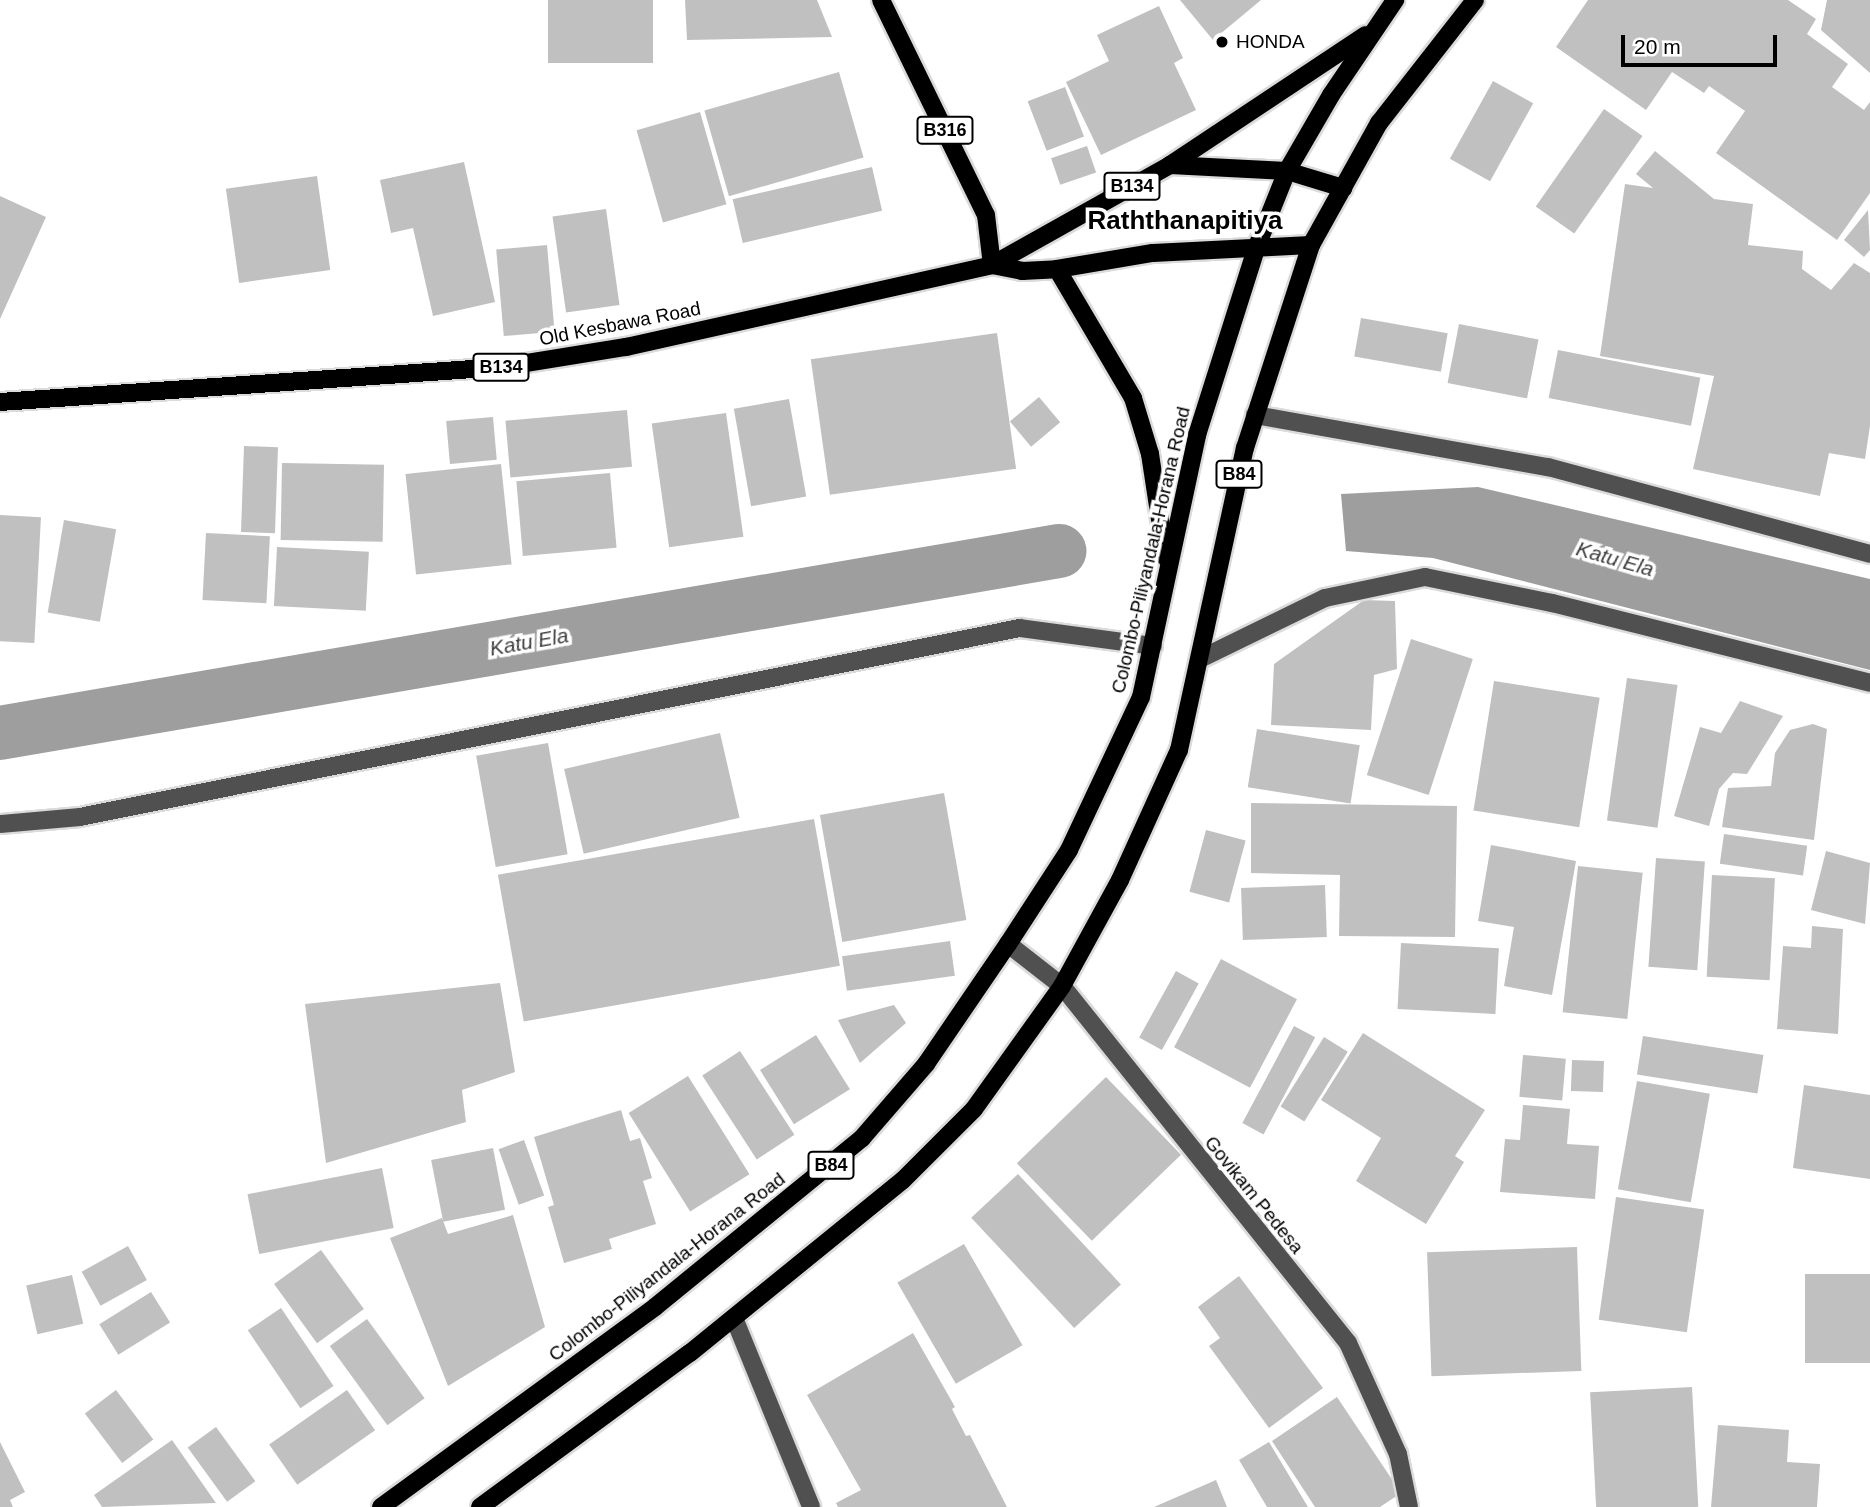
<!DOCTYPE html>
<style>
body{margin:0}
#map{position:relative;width:1870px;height:1507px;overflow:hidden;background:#fff;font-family:Helvetica,sans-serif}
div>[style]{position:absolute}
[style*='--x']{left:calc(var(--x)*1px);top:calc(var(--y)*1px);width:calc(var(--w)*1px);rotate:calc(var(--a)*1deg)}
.water>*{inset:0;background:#9e9e9e}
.canal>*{height:54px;margin:-27px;padding:0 27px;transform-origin:27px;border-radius:27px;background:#9e9e9e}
.building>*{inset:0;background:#c0c0c0;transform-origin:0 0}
.roads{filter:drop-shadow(2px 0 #dbdbdb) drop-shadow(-2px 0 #dbdbdb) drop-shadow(0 2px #dbdbdb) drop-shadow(0 -2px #dbdbdb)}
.minor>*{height:18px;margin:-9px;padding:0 9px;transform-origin:9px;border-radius:9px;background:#505050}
.major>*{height:18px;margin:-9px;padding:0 9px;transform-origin:9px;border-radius:9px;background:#000}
.dots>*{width:19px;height:19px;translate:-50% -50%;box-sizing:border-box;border:4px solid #fff;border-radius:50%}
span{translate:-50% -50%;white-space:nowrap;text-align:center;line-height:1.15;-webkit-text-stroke:7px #fff;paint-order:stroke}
.shield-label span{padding:2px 5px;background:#fff;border:2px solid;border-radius:5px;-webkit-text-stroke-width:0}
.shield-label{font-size:18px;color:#000;font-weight:700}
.poi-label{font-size:19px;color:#000}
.left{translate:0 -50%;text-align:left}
.street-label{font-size:19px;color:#000}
.water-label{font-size:21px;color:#3f3f3f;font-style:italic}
.district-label{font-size:26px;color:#000;font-weight:700}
.scale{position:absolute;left:1621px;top:35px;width:156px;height:32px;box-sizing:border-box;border:4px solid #000;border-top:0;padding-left:9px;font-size:21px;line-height:24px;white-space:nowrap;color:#000;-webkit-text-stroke:5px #fff;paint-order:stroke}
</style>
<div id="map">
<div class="water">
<div style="clip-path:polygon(1478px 487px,1870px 579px,1870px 670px,1433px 558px,1346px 551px,1341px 494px)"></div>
</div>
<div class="canal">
<div style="--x:0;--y:733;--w:1075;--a:-9.75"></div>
</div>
<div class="building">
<div style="left:548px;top:0;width:105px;height:63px"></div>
<div style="clip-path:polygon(685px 0,817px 0,832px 37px,687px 40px)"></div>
<div style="clip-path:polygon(1180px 0,1261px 0,1213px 40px)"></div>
<div style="clip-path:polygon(1588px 0,1788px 0,1816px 19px,1807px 34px,1848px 64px,1832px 87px,1864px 110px,1870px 102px,1870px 193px,1837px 240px,1716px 153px,1745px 111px,1709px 86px,1704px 93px,1672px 72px,1646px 110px,1556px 47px)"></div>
<div style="clip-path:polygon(1827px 0,1870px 0,1870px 73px,1821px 30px)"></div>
<div style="clip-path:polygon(1159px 6px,1183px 58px,1174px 63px,1196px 110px,1101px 155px,1066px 82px,1109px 61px,1097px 35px)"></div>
<div style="left:839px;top:72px;width:89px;height:140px;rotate:74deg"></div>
<div style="left:1493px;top:81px;width:46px;height:89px;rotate:29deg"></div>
<div style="left:1065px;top:87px;width:53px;height:40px;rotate:69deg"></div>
<div style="left:1604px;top:109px;width:47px;height:119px;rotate:35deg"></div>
<div style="left:700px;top:112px;width:96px;height:66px;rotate:74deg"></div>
<div style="left:1087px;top:146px;width:28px;height:38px;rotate:71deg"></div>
<div style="clip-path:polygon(1655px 151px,1714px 199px,1753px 204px,1748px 245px,1803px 251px,1802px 269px,1831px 290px,1854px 263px,1870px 273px,1870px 426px,1865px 459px,1829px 453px,1820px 496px,1693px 469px,1714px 376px,1600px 356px,1625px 184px,1653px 188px,1636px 174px)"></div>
<div style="clip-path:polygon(464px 162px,495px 302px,433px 316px,413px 228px,391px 233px,380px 180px)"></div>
<div style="left:872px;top:167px;width:45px;height:143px;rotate:77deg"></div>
<div style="left:317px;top:176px;width:95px;height:92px;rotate:82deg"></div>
<div style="clip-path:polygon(0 196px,46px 217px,0 319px)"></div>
<div style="left:606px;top:209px;width:97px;height:54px;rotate:82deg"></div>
<div style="clip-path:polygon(1868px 210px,1870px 250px,1864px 257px,1844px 240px)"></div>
<div style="left:547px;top:245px;width:87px;height:51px;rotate:85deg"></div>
<div style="left:1361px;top:318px;width:88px;height:39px;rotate:10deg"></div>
<div style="left:1459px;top:324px;width:81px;height:60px;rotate:11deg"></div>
<div style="left:997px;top:333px;width:137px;height:188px;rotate:82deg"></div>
<div style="left:1558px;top:350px;width:145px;height:49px;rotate:11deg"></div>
<div style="left:1039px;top:397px;width:33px;height:38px;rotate:50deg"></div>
<div style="left:789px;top:399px;width:99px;height:56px;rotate:80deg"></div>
<div style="left:627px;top:410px;width:57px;height:122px;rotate:85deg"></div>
<div style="left:726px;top:413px;width:125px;height:75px;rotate:82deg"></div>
<div style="left:493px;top:417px;width:43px;height:47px;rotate:85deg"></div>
<div style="left:244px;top:446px;width:34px;height:86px;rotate:2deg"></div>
<div style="left:282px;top:463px;width:102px;height:77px;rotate:1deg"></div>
<div style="left:501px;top:464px;width:101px;height:96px;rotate:84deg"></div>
<div style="left:610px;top:473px;width:75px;height:94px;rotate:85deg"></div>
<div style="left:0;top:515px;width:41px;height:126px;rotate:3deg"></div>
<div style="left:64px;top:520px;width:53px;height:94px;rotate:10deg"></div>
<div style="left:206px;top:533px;width:64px;height:67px;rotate:3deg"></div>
<div style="left:277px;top:547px;width:92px;height:59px;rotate:3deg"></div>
<div style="clip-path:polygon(1364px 600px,1395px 601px,1397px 669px,1374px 675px,1371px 730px,1271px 725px,1274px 664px)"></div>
<div style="left:1411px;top:639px;width:65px;height:143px;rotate:18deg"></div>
<div style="left:1627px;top:678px;width:51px;height:144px;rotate:8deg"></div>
<div style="left:1494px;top:681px;width:107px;height:131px;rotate:9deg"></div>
<div style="clip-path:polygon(1740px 701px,1783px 716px,1747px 774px,1733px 773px,1719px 789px,1709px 826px,1674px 816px,1700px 727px,1721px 733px)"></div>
<div style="clip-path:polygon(1813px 724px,1827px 729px,1814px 840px,1722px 827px,1728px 788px,1771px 786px,1775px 753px,1790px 730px)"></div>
<div style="left:1257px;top:729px;width:104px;height:59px;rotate:9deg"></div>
<div style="left:720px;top:733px;width:87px;height:160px;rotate:77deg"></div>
<div style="left:548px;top:743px;width:113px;height:73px;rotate:80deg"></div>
<div style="left:944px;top:793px;width:129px;height:126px;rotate:80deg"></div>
<div style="clip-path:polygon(1251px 803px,1457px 806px,1455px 937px,1339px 936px,1340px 875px,1251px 873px)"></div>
<div style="left:814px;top:819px;width:149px;height:321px;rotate:80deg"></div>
<div style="left:1206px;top:830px;width:41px;height:64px;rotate:15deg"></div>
<div style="left:1724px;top:834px;width:84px;height:30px;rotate:8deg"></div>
<div style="clip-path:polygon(1491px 845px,1576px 861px,1552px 995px,1504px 986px,1514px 927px,1478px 921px)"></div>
<div style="clip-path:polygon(1826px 851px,1870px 863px,1865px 924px,1811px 910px)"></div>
<div style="left:1656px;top:858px;width:49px;height:109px;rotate:4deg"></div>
<div style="left:1578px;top:866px;width:65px;height:147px;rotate:6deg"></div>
<div style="left:1712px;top:875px;width:63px;height:102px;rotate:3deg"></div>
<div style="left:1325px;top:885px;width:52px;height:84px;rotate:88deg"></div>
<div style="clip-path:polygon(1812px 926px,1843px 929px,1838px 1034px,1777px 1029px,1783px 946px,1811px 948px)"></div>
<div style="left:950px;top:941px;width:35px;height:109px;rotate:82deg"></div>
<div style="left:1401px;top:943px;width:98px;height:66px;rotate:3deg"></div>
<div style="left:1221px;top:959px;width:86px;height:100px;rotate:28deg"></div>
<div style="left:1176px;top:971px;width:26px;height:76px;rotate:29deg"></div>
<div style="clip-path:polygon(500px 983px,515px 1072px,462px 1090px,466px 1122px,326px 1163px,305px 1004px)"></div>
<div style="clip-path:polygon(894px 1005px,906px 1023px,860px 1063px,838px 1020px)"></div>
<div style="left:1294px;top:1026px;width:24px;height:110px;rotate:28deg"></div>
<div style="clip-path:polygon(1363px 1033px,1485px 1110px,1455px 1156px,1464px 1162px,1426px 1224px,1356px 1181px,1381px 1138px,1321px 1100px)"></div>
<div style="left:816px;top:1035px;width:64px;height:66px;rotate:58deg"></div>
<div style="left:1643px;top:1036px;width:122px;height:39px;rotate:9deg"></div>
<div style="left:1324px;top:1037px;width:28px;height:82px;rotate:32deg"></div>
<div style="left:740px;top:1051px;width:100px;height:45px;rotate:57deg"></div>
<div style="left:1523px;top:1055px;width:43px;height:42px;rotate:5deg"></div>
<div style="left:1572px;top:1060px;width:32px;height:31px;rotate:2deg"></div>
<div style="left:688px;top:1076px;width:116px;height:70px;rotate:58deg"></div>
<div style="left:1106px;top:1077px;width:108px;height:124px;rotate:46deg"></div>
<div style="left:1637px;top:1081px;width:74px;height:110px;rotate:10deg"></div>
<div style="clip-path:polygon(1804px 1085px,1870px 1095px,1870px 1179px,1793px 1168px)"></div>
<div style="clip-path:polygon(1523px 1105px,1570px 1109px,1567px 1144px,1599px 1146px,1595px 1199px,1500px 1192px,1505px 1139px,1520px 1140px)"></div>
<div style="clip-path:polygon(621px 1110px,630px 1141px,640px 1138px,652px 1178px,643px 1181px,656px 1224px,609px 1239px,612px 1249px,564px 1263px,548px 1207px,554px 1205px,534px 1137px)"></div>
<div style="left:524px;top:1140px;width:59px;height:27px;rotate:70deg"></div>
<div style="left:493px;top:1148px;width:63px;height:63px;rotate:79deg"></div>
<div style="left:382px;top:1168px;width:61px;height:137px;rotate:79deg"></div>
<div style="left:1018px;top:1174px;width:151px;height:64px;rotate:47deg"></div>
<div style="left:1616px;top:1197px;width:89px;height:124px;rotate:8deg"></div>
<div style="clip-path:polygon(513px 1215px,545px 1327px,448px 1386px,390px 1238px,442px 1218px,448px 1234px)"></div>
<div style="left:964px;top:1244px;width:117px;height:77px;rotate:60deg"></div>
<div style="left:128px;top:1246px;width:39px;height:53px;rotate:61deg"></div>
<div style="left:1577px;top:1247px;width:124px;height:150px;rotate:88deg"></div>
<div style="left:321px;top:1250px;width:73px;height:58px;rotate:54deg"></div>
<div style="left:1870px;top:1274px;width:89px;height:65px;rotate:90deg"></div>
<div style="left:72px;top:1275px;width:50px;height:47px;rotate:77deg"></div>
<div style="clip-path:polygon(1239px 1276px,1323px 1388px,1269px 1428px,1209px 1346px,1220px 1338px,1198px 1307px)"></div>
<div style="left:151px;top:1292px;width:36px;height:61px;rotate:58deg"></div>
<div style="left:281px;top:1308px;width:94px;height:40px;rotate:56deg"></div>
<div style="left:367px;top:1319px;width:98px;height:46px;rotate:54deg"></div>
<div style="clip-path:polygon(913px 1333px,955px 1407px,952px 1409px,966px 1436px,970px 1435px,1007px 1507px,838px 1507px,836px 1503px,861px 1490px,807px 1395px)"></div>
<div style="left:1692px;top:1387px;width:120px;height:102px;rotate:87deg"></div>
<div style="left:116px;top:1390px;width:62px;height:39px;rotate:53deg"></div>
<div style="left:347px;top:1390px;width:49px;height:95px;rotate:55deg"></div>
<div style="clip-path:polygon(1337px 1397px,1401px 1493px,1380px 1507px,1315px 1507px,1272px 1441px)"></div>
<div style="clip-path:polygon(1718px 1425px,1789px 1430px,1787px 1462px,1820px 1464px,1817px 1507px,1711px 1507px)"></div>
<div style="left:216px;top:1427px;width:67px;height:35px;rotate:54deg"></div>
<div style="clip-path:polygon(172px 1440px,216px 1503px,102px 1507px,94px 1495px)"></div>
<div style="clip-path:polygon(0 1442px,25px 1492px,10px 1500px,13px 1507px,0 1507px)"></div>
<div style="clip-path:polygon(1269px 1442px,1308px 1507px,1267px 1507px,1239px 1460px)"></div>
<div style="clip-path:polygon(1216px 1480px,1227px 1507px,1154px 1507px)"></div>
</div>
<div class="roads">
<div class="minor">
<div style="--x:1255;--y:415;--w:298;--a:10.1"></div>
<div style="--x:1548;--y:467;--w:334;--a:15.1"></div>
<div style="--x:1202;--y:658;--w:137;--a:-26"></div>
<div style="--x:1325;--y:598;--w:102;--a:-11.9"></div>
<div style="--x:1425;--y:577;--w:130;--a:11.6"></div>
<div style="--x:1552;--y:603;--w:328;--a:14.1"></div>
<div style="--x:0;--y:824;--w:80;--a:-5"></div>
<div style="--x:80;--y:817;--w:959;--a:-11.37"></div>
<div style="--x:1020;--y:628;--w:134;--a:7.7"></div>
<div style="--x:1008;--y:944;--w:68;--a:37.9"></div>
<div style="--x:1062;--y:986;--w:457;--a:51.3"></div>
<div style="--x:1348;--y:1343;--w:122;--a:65.8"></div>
<div style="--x:1398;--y:1454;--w:54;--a:78.3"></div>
<div style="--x:734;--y:1318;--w:204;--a:67.8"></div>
</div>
<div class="major">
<div style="--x:881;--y:0;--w:239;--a:64"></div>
<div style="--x:986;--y:215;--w:50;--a:83.2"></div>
<div style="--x:1170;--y:165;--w:235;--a:-33.6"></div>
<div style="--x:992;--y:265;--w:31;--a:11"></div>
<div style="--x:1022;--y:271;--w:35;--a:-3"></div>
<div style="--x:1057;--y:269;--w:97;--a:-9.5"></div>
<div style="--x:1153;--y:253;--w:158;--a:-2.9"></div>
<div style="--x:1057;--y:269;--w:150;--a:59.5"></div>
<div style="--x:1133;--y:398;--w:59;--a:73.1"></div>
<div style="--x:1150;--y:454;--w:105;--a:81.3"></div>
<div style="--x:0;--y:402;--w:503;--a:-3.99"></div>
<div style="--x:502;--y:367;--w:126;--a:-9.2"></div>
<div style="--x:626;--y:347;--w:375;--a:-12.6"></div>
<div style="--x:992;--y:265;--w:204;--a:-29.3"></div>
<div style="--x:1170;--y:165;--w:117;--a:2.9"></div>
<div style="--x:1287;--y:171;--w:59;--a:16.9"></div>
<div style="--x:381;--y:1507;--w:339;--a:-36.1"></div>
<div style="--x:655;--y:1307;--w:267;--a:-39.2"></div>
<div style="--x:862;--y:1138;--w:98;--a:-49.1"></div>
<div style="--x:926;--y:1064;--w:145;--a:-55.7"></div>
<div style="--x:1008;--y:944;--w:112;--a:-57"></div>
<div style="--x:1069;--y:850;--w:169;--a:-64.8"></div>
<div style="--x:1141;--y:697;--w:268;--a:-77.9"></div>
<div style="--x:1197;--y:435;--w:198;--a:-72.4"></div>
<div style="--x:1257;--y:246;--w:81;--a:-68.2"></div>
<div style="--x:1287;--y:171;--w:88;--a:-59.9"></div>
<div style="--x:1331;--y:95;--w:115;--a:-56"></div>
<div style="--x:480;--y:1507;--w:260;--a:-36.3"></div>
<div style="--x:690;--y:1353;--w:274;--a:-39.1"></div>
<div style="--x:903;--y:1180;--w:100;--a:-45"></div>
<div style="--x:974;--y:1109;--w:151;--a:-54.4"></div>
<div style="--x:1062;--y:986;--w:121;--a:-61.3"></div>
<div style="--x:1120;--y:880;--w:143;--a:-65.6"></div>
<div style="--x:1179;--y:750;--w:309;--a:-77.7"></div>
<div style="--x:1245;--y:448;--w:213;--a:-72"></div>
<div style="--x:1311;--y:245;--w:140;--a:-60.9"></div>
<div style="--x:1379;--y:123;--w:156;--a:-52"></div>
</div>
</div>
<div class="dots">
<div style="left:1222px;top:42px;background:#000"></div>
</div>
<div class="shield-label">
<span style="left:945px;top:130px">B316</span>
<span style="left:1132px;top:186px">B134</span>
<span style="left:501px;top:367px">B134</span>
<span style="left:1239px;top:474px">B84</span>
<span style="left:831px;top:1165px">B84</span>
</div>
<div class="poi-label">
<span class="left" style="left:1236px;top:42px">HONDA</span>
</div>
<div class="street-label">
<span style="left:620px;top:324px;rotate:-11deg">Old Kesbawa Road</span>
<span style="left:1151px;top:550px;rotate:-77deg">Colombo-Piliyandala-Horana Road</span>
<span style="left:1254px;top:1195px;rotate:51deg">Govikam Pedesa</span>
<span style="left:667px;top:1267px;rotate:-38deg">Colombo-Piliyandala-Horana Road</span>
</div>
<div class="water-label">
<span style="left:1615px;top:559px;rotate:16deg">Katu Ela</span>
<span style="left:529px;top:642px;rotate:-10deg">Katu Ela</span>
</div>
<div class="district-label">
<span style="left:1185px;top:221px">Raththanapitiya</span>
</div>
<div class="scale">20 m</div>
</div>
